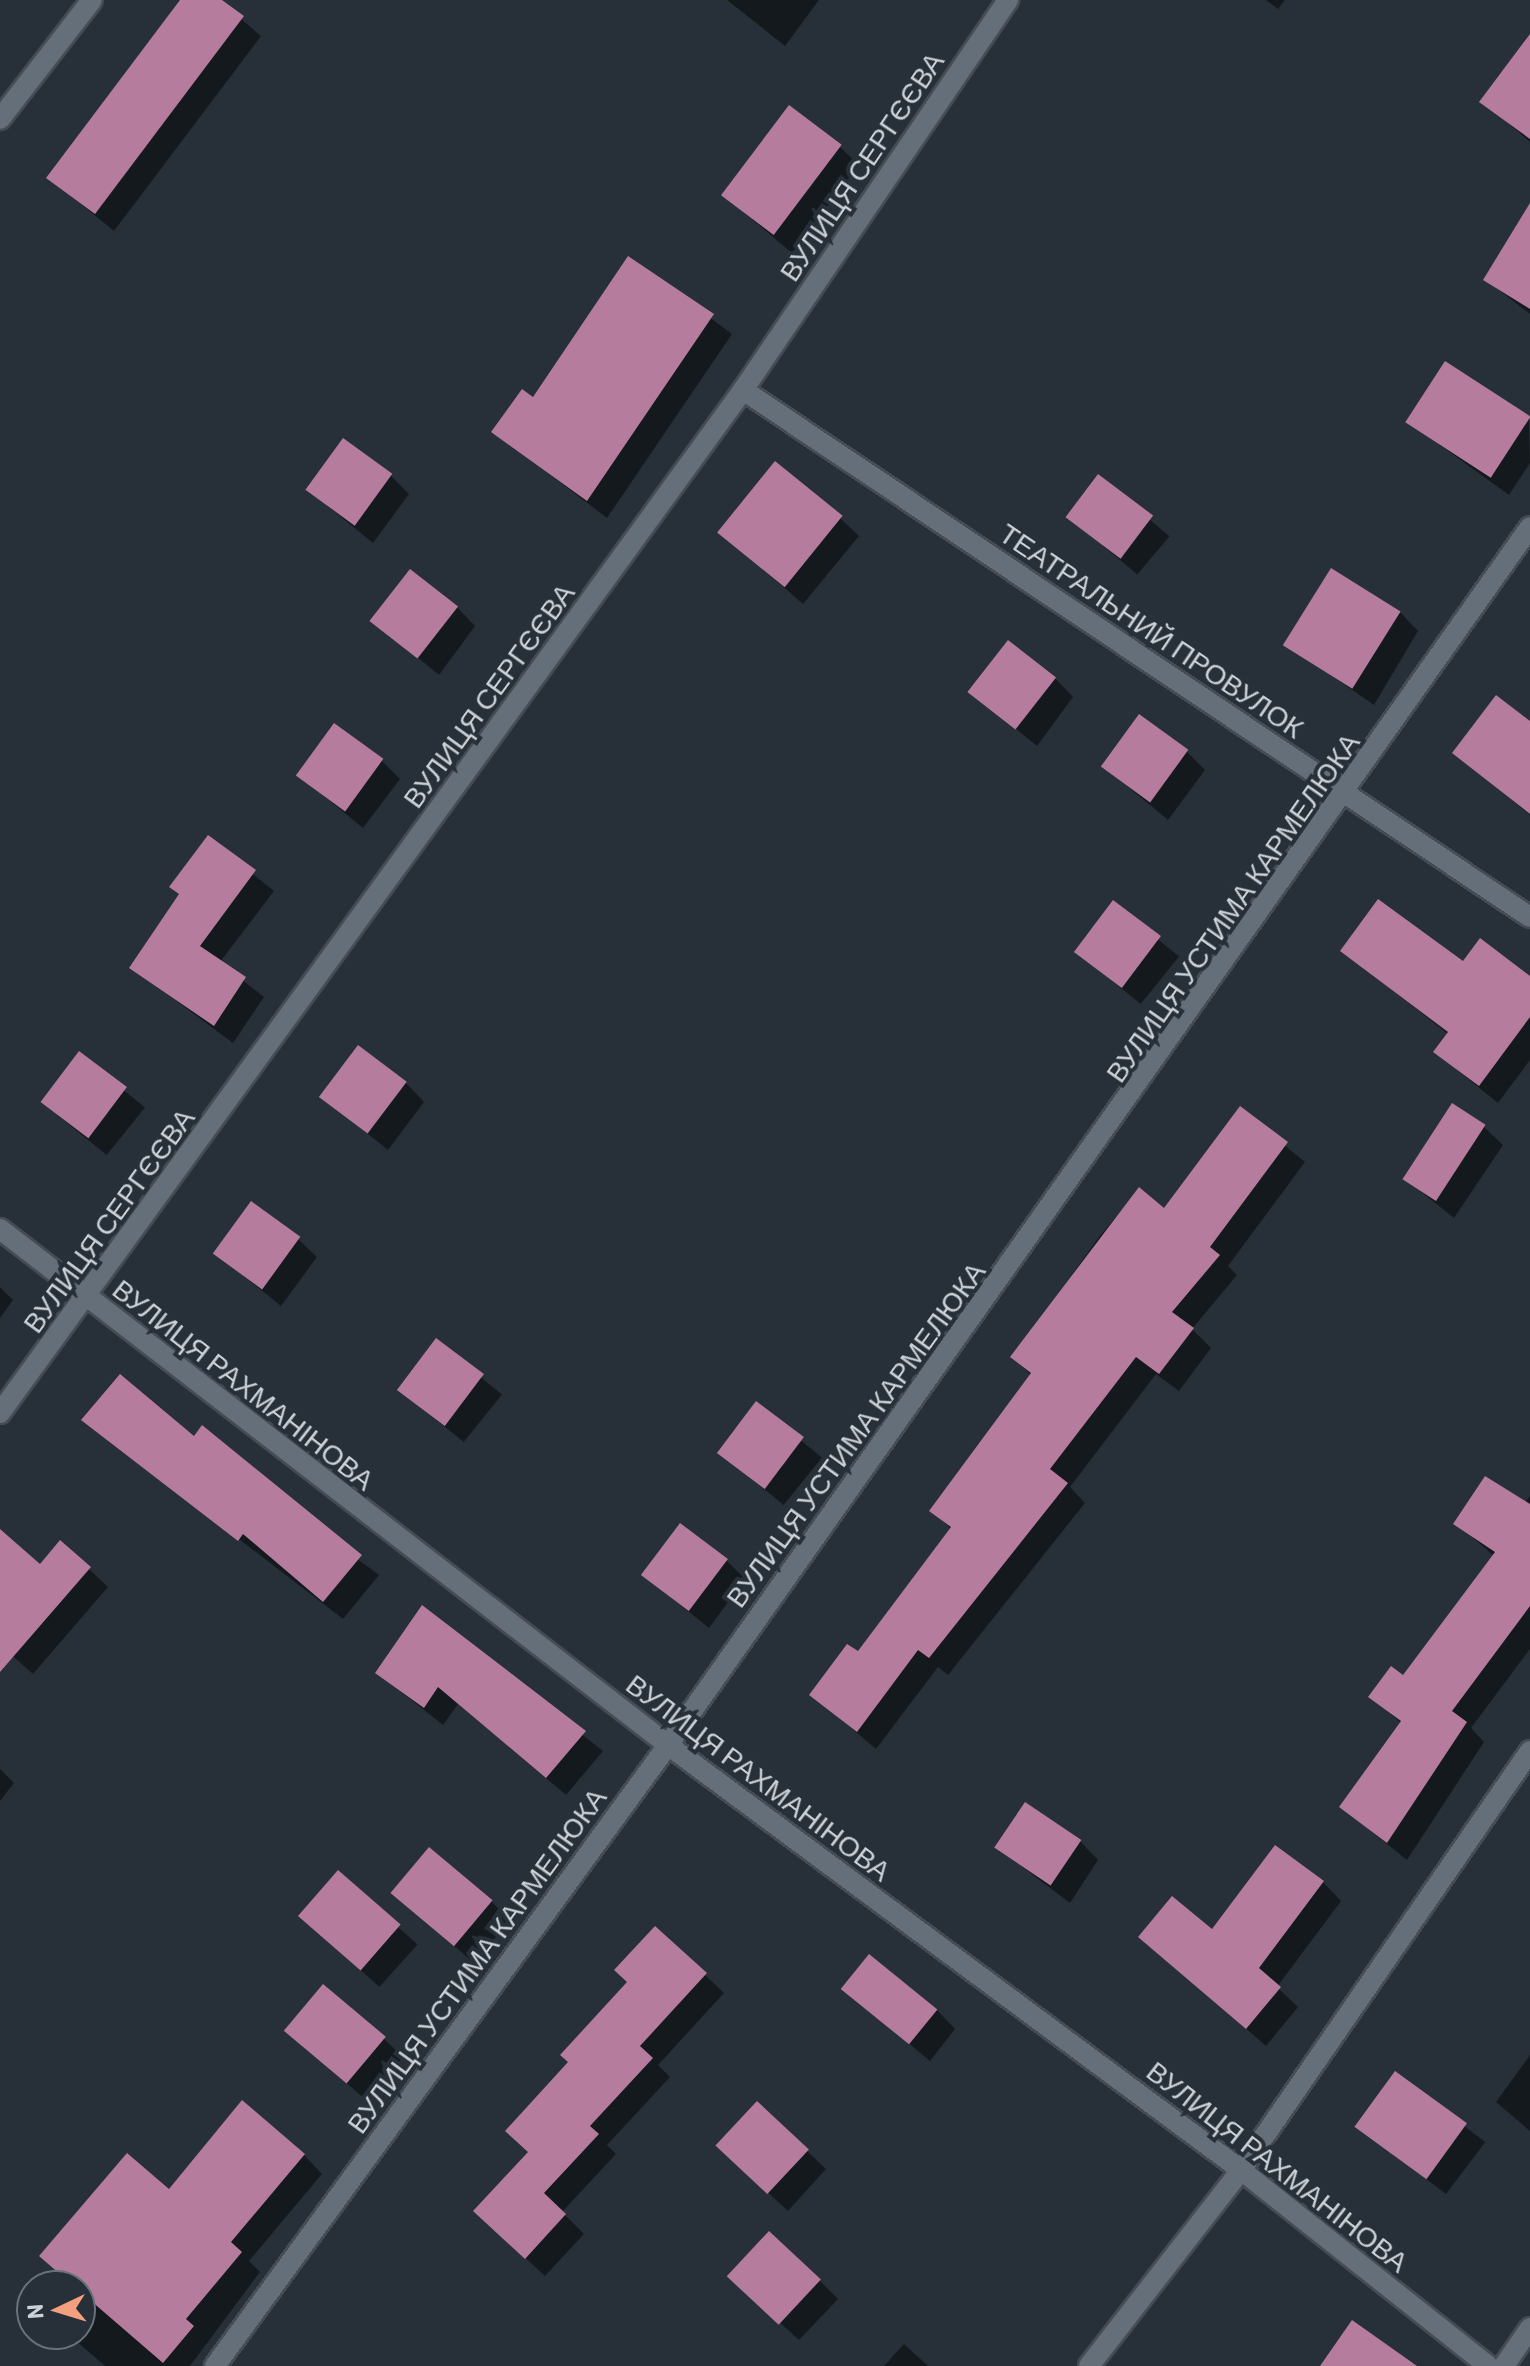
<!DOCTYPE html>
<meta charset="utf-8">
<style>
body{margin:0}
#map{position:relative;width:1530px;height:2366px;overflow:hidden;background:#273039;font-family:Barlow,sans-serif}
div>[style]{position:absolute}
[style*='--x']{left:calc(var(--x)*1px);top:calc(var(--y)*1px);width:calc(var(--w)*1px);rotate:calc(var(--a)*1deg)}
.shadow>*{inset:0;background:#0007;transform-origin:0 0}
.building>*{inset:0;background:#b67c9e;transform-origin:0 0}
.roads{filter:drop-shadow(2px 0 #454c54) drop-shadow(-2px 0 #454c54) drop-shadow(0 2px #454c54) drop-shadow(0 -2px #454c54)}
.minor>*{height:20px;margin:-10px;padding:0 10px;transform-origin:10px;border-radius:10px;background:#656f79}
span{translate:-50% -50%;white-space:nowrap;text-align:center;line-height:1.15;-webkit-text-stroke:8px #273039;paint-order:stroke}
.street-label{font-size:28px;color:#cdd2d8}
.north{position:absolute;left:16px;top:2270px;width:80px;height:80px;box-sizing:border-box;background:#273039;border:2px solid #697179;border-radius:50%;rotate:266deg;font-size:22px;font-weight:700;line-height:32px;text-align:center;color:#cdd2d8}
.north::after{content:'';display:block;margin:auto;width:28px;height:36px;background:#f2a07f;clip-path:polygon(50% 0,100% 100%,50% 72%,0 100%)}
</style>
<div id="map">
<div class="shadow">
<div style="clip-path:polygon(182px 0,219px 0,261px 36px,114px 231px,49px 178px)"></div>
<div style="clip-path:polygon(727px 0,819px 0,785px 46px)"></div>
<div style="clip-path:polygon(1266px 0,1285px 0,1278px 9px)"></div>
<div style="clip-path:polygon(1530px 60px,1530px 142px,1482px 101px)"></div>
<div style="clip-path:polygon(840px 147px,859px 165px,792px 253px,723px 195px)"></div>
<div style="clip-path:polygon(1530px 207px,1530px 314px,1485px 279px)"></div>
<div style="clip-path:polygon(629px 258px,732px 334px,607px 518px,494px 432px,533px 400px)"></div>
<div style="clip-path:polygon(1529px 418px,1530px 463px,1509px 495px,1408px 422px)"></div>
<div style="clip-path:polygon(391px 476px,409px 494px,373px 543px,308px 490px)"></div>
<div style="left:1099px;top:477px;width:92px;height:50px;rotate:40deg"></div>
<div style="clip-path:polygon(840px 518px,859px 536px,803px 604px,719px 531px)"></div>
<div style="clip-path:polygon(457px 607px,475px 626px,439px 675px,374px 622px)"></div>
<div style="clip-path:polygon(1400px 612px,1418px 631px,1374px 705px,1287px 645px)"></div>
<div style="clip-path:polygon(1055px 678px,1073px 697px,1037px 746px,972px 693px)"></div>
<div style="clip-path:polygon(1530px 724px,1530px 815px,1455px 753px)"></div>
<div style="clip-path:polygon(1187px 752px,1205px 770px,1168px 820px,1103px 766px)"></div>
<div style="clip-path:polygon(381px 760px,400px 779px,363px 828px,298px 775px)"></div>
<div style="clip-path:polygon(208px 838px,274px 891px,220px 962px,264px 997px,233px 1043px,132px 968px,180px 895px,171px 886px)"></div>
<div style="left:1113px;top:903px;width:85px;height:61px;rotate:39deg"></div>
<div style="clip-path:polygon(1343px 951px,1530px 978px,1530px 1060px,1498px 1103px,1435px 1052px,1448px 1034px)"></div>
<div style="left:79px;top:1054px;width:85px;height:61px;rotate:39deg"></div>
<div style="clip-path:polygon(406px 1083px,424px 1102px,388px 1150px,323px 1098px)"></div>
<div style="clip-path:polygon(1240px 1109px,1305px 1162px,1228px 1266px,1237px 1275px,1192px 1329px,1211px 1348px,1179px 1391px,1156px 1374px,1070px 1487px,1085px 1503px,948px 1675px,938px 1667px,876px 1749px,812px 1695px,858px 1654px,952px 1530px,932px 1510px,1032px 1376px,1013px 1357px,1099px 1237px,1139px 1190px,1164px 1211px)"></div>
<div style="clip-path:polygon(1484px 1127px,1503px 1145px,1454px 1218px,1405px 1179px)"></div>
<div style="clip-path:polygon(298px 1239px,317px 1257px,281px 1306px,215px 1253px)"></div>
<div style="clip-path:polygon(0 1287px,13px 1300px,0 1318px)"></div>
<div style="left:436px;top:1341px;width:85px;height:61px;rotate:39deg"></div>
<div style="left:756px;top:1404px;width:85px;height:61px;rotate:39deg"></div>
<div style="clip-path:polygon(84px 1420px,194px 1438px,379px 1575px,343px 1619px)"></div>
<div style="clip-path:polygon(1530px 1496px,1530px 1649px,1471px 1728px,1484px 1742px,1407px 1860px,1341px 1807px,1402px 1724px,1371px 1696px,1403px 1678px,1494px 1556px,1456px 1523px,1524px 1504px)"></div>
<div style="clip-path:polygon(0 1536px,40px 1567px,89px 1569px,108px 1587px,33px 1674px,0 1645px)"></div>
<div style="clip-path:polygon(726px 1560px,745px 1579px,709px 1628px,643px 1575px)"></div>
<div style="clip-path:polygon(422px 1608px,603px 1751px,566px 1795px,458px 1704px,443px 1725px,377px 1673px)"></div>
<div style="clip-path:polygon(0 1769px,14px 1783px,0 1801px)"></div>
<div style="clip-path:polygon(1080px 1841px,1098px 1860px,1070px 1903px,997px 1848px)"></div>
<div style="left:338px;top:1873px;width:107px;height:57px;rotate:42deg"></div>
<div style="clip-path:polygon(1323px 1882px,1341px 1901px,1277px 1987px,1298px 2007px,1266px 2046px,1140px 1936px,1212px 1932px)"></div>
<div style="clip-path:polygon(393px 1893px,491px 1901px,510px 1920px,474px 1963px)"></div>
<div style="clip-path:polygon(655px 1928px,724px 1993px,658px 2065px,670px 2077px,607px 2145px,616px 2154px,562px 2212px,584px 2234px,545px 2276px,494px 2229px,570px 2063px,629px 1983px)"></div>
<div style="clip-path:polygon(844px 1989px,937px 2010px,955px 2029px,930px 2061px)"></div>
<div style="clip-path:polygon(287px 2031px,384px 2039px,403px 2057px,367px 2101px)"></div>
<div style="clip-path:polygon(1530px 2055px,1530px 2131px,1496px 2102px)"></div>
<div style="left:1395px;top:2074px;width:113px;height:65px;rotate:37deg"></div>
<div style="clip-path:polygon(757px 2104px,826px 2169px,788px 2211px,737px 2164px)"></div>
<div style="clip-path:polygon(304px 2155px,322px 2174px,249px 2261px,260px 2272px,190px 2366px,105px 2366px,68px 2334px,80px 2334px,83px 2294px,42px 2256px,169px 2192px)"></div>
<div style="clip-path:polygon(819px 2280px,838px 2299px,799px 2340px,749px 2294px)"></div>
<div style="clip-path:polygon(904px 2344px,928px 2366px,884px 2366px)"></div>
</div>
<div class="building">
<div style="clip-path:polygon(180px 0,222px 0,244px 16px,95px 214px,46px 178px)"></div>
<div style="clip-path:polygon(1530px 34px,1530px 139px,1479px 102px)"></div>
<div style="left:789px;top:105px;width:66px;height:113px;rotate:37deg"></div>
<div style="clip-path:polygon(1530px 203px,1530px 309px,1483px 280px)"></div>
<div style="clip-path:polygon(628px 256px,714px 314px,587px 501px,491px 432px,522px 389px,533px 397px)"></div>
<div style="left:1445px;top:361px;width:102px;height:73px;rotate:33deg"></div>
<div style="left:343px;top:438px;width:61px;height:64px;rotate:36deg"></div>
<div style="left:775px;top:461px;width:87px;height:92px;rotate:39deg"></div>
<div style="left:1098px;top:474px;width:69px;height:54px;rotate:37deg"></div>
<div style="left:1331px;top:568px;width:82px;height:91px;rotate:32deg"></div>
<div style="left:410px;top:569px;width:61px;height:66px;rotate:38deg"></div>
<div style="left:1008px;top:640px;width:61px;height:66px;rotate:38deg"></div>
<div style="clip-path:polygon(1496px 695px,1530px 721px,1530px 814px,1452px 753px)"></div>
<div style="left:1139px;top:714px;width:61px;height:65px;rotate:36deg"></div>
<div style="left:334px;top:723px;width:61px;height:65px;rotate:36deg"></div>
<div style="clip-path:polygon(208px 835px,256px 870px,200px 946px,246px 977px,214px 1026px,129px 968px,179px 894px,169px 887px)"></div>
<div style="clip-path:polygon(1378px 899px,1463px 961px,1480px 938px,1530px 976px,1530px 1017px,1479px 1086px,1433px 1052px,1448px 1032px,1340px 951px)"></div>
<div style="left:1113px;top:900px;width:60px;height:65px;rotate:37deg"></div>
<div style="left:358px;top:1045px;width:61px;height:65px;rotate:37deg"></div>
<div style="left:79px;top:1051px;width:60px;height:64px;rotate:37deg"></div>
<div style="left:1452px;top:1103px;width:40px;height:91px;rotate:33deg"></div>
<div style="clip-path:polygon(1240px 1106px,1288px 1142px,1210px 1247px,1220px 1255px,1172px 1312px,1194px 1328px,1159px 1374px,1136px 1357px,1050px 1469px,1068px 1483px,929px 1658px,918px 1650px,857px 1732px,809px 1695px,847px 1644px,858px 1651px,951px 1527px,929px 1511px,1031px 1373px,1010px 1357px,1139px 1187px,1164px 1208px)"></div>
<div style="left:251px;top:1201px;width:61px;height:65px;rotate:36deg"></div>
<div style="left:436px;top:1338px;width:60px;height:65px;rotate:37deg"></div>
<div style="clip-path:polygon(120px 1374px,194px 1436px,202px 1425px,362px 1555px,323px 1602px,243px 1534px,238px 1541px,81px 1420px)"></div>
<div style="left:756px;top:1401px;width:60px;height:65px;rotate:37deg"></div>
<div style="clip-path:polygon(1485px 1476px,1530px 1504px,1530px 1606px,1452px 1711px,1467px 1722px,1387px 1843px,1339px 1807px,1401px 1721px,1368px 1697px,1391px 1666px,1403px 1675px,1495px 1552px,1453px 1524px)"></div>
<div style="left:680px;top:1523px;width:60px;height:65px;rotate:37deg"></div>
<div style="clip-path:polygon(0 1529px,40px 1564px,60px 1540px,91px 1567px,0 1672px)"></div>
<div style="clip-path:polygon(422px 1605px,586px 1731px,546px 1778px,438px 1687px,424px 1708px,375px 1673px)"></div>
<div style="left:1025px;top:1802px;width:68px;height:55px;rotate:34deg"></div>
<div style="clip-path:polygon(1275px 1845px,1324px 1881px,1259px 1968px,1281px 1987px,1246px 2029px,1138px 1937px,1172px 1896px,1212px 1929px)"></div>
<div style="left:429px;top:1847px;width:83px;height:60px;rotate:40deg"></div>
<div style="left:338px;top:1870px;width:83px;height:61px;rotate:41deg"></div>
<div style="clip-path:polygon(655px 1926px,707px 1973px,640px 2046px,653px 2058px,590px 2126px,599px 2134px,544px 2193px,566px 2214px,525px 2259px,473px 2211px,528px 2152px,505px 2131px,568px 2062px,560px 2055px,627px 1982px,614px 1970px)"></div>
<div style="left:869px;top:1954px;width:88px;height:45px;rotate:39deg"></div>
<div style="left:323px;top:1984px;width:82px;height:61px;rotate:40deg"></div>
<div style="left:1395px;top:2071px;width:89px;height:69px;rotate:36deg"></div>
<div style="clip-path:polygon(242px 2100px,305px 2154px,231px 2242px,242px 2252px,186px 2319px,194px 2326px,163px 2363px,39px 2256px,127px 2153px,169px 2189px)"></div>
<div style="left:757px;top:2101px;width:71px;height:61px;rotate:43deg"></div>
<div style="left:769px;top:2231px;width:71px;height:62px;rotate:43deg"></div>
<div style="clip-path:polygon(1352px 2320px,1417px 2366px,1320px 2366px)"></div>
</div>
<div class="roads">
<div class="minor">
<div style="--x:0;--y:119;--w:150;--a:-52.3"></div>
<div style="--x:743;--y:390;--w:947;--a:33.81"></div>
<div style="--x:0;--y:1229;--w:844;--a:37.68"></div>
<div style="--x:668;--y:1745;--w:713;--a:36.56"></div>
<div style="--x:1241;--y:2170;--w:315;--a:38.4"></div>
<div style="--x:0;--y:1413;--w:1264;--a:-54.01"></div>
<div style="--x:743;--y:390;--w:472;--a:-55.8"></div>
<div style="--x:215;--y:2366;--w:769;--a:-53.89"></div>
<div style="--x:668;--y:1745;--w:1492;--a:-54.71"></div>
<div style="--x:1089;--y:2366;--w:248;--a:-52.2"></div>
<div style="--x:1241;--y:2170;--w:509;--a:-55.4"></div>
<div style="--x:1504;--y:2366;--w:46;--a:-55.6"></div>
</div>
</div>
<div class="street-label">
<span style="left:861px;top:166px;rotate:-56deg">ВУЛИЦЯ СЕРГЄЄВА</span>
<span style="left:1152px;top:630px;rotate:34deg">ТЕАТРАЛЬНИЙ ПРОВУЛОК</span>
<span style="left:488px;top:695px;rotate:-54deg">ВУЛИЦЯ СЕРГЄЄВА</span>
<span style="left:1232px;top:907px;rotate:-55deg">ВУЛИЦЯ УСТИМА КАРМЕЛЮКА</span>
<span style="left:108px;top:1220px;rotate:-54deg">ВУЛИЦЯ СЕРГЄЄВА</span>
<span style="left:244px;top:1384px;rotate:38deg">ВУЛИЦЯ РАХМАНІНОВА</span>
<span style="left:855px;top:1434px;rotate:-54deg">ВУЛИЦЯ УСТИМА КАРМЕЛЮКА</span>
<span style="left:759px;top:1777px;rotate:37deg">ВУЛИЦЯ РАХМАНІНОВА</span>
<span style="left:476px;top:1960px;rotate:-54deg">ВУЛИЦЯ УСТИМА КАРМЕЛЮКА</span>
<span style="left:1278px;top:2166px;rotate:38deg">ВУЛИЦЯ РАХМАНІНОВА</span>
</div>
<div class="north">N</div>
</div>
